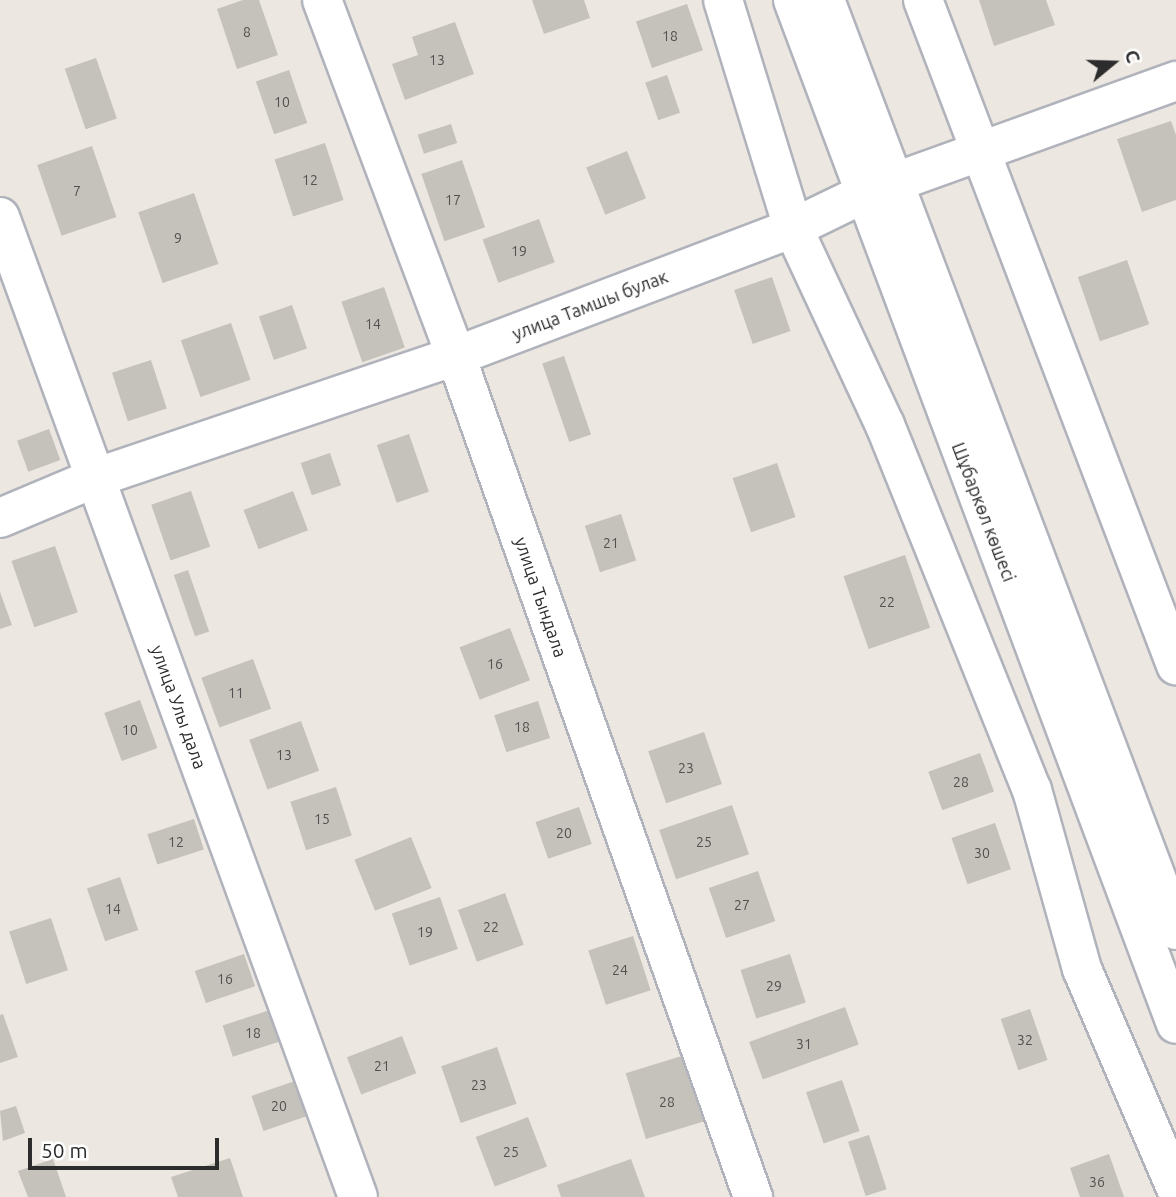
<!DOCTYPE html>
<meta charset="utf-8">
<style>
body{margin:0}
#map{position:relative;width:1176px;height:1197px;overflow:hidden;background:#ece7e0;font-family:Ubuntu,sans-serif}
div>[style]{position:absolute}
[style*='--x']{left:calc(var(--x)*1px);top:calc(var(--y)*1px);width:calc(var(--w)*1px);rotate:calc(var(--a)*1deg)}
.building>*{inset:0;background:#c5c1bb;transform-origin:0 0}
.roads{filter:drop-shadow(2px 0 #b0b3bb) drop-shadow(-2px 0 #b0b3bb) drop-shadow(0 2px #b0b3bb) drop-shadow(0 -2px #b0b3bb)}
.minor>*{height:38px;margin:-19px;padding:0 19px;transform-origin:19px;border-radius:19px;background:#fff}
span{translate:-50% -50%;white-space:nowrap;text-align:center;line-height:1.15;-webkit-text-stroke:5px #fff;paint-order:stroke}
.number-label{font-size:14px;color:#525150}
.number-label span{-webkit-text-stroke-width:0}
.street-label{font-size:18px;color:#2c2c2c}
.north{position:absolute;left:1078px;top:28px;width:70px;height:70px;-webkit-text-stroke:5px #fff;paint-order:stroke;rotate:71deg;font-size:19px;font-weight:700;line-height:28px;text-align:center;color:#2c2c2c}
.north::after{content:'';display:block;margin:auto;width:24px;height:32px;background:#2c2c2c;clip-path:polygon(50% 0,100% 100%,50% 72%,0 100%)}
.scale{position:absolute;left:28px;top:1138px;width:191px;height:32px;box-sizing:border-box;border:4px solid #2c2c2c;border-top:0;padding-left:9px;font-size:21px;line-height:24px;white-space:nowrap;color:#2c2c2c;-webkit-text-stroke:5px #fff;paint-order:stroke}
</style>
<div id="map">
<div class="building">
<div style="clip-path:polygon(243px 0,259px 0,278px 55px,237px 69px,217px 9px)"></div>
<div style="clip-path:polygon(532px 0,584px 0,590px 18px,544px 34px)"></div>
<div style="clip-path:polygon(979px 0,1046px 0,1055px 25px,994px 46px)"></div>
<div style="left:687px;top:4px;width:49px;height:54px;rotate:71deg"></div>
<div style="clip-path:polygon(455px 22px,474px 74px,405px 100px,392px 64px,418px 55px,412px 37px)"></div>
<div style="left:96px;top:58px;width:64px;height:33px;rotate:71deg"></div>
<div style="left:289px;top:70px;width:56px;height:35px;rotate:71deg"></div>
<div style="left:667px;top:75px;width:40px;height:23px;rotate:71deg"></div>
<div style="clip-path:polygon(1171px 121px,1176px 135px,1176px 200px,1142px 212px,1117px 139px)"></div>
<div style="left:451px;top:124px;width:20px;height:35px;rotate:72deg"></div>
<div style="left:325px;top:143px;width:60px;height:53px;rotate:72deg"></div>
<div style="left:92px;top:146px;width:75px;height:58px;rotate:71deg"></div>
<div style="left:627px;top:151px;width:51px;height:44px;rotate:68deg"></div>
<div style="left:462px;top:160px;width:71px;height:43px;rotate:71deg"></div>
<div style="left:194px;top:193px;width:75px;height:59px;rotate:71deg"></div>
<div style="left:539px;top:219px;width:46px;height:60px;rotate:70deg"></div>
<div style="left:1127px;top:260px;width:68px;height:52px;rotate:71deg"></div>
<div style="left:772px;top:277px;width:57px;height:40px;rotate:71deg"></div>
<div style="left:384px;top:287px;width:64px;height:45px;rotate:71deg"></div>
<div style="left:292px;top:305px;width:46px;height:35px;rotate:71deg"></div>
<div style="left:231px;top:323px;width:60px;height:53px;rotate:71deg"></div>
<div style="left:564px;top:356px;width:83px;height:23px;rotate:71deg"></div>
<div style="left:151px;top:360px;width:51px;height:41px;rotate:72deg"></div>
<div style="left:49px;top:429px;width:33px;height:34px;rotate:70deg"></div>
<div style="left:409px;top:434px;width:61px;height:34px;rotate:71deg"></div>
<div style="left:330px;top:453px;width:34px;height:31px;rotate:71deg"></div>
<div style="left:777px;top:463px;width:57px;height:47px;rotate:71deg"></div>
<div style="left:191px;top:491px;width:59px;height:42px;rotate:71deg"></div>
<div style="left:293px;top:491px;width:42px;height:53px;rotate:69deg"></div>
<div style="left:621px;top:514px;width:49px;height:38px;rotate:72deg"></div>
<div style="left:55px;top:546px;width:70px;height:46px;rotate:71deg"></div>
<div style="left:905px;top:555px;width:77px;height:65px;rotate:71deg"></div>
<div style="left:188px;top:570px;width:65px;height:15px;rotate:71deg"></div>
<div style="clip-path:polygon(0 592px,12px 625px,0 629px)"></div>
<div style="left:510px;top:628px;width:56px;height:54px;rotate:69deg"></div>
<div style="left:253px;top:659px;width:53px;height:55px;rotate:70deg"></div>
<div style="left:140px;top:700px;width:51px;height:38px;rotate:70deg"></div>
<div style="left:538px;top:701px;width:39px;height:46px;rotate:72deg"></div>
<div style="left:301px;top:721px;width:53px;height:55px;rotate:70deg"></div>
<div style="left:704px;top:732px;width:55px;height:59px;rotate:71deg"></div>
<div style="left:980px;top:753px;width:41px;height:55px;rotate:70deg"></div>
<div style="left:336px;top:787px;width:51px;height:48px;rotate:72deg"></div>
<div style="left:732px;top:805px;width:52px;height:77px;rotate:71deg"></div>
<div style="left:579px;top:807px;width:39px;height:46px;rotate:71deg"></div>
<div style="left:194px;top:819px;width:32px;height:49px;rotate:72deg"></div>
<div style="left:995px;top:823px;width:49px;height:46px;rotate:71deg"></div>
<div style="left:411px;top:837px;width:55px;height:61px;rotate:68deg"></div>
<div style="left:758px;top:871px;width:53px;height:52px;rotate:71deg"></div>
<div style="left:120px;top:877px;width:56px;height:35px;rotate:71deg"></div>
<div style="left:505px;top:893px;width:55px;height:50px;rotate:70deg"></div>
<div style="left:440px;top:897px;width:55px;height:51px;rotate:71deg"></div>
<div style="left:51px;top:918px;width:55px;height:44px;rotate:72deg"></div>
<div style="left:633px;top:936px;width:57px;height:47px;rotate:72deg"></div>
<div style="left:244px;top:954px;width:34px;height:52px;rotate:71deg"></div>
<div style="left:790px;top:954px;width:51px;height:52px;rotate:72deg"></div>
<div style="left:845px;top:1007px;width:40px;height:102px;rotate:70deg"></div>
<div style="left:273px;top:1009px;width:33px;height:53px;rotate:72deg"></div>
<div style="left:1030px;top:1009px;width:54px;height:31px;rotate:71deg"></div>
<div style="clip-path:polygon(3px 1014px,18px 1057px,0 1063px,0 1015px)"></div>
<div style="left:402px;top:1036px;width:40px;height:59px;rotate:69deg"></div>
<div style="left:497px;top:1047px;width:60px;height:59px;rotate:71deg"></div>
<div style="left:685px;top:1055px;width:69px;height:62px;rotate:73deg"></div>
<div style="left:842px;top:1080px;width:54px;height:38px;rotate:71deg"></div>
<div style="left:295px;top:1081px;width:37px;height:46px;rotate:71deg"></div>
<div style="clip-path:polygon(16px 1106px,25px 1133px,3px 1141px,0 1111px)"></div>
<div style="left:528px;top:1117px;width:53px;height:56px;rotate:69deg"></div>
<div style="left:869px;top:1135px;width:57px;height:22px;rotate:72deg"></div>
<div style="clip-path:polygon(1109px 1154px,1124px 1197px,1080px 1197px,1070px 1168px)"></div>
<div style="clip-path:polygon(230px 1158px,243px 1197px,178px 1197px,171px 1177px)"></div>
<div style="clip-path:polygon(53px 1159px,66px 1197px,28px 1197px,18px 1171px)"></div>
<div style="clip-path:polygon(631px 1159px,645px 1197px,561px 1197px,557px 1185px)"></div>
</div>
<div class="roads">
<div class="minor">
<div style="--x:322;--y:0;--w:380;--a:69.4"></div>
<div style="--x:456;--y:356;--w:892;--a:70.55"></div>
<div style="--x:723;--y:0;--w:239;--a:72.9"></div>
<div style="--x:793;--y:228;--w:217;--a:65"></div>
<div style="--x:885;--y:425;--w:393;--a:68.1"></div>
<div style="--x:1032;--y:790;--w:186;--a:74.4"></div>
<div style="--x:1082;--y:969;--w:238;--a:66.8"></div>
<div style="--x:793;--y:0;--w:1093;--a:69.49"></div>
<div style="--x:825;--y:0;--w:994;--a:69.32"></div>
<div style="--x:923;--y:0;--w:712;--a:69.17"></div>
<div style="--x:0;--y:217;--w:1043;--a:69.93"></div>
<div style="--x:0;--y:518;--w:103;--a:-22.8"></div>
<div style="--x:95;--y:478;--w:381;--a:-18.7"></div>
<div style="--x:456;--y:356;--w:360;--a:-20.8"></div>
<div style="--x:793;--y:228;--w:80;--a:-25.9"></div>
<div style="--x:865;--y:193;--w:331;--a:-19.8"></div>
</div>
</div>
<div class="number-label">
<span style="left:247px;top:32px">8</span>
<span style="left:670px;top:36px">18</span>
<span style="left:437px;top:60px">13</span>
<span style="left:282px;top:102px">10</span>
<span style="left:310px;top:180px">12</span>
<span style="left:77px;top:191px">7</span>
<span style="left:453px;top:200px">17</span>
<span style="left:178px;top:238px">9</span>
<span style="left:519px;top:251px">19</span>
<span style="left:373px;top:324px">14</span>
<span style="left:611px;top:543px">21</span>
<span style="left:887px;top:602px">22</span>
<span style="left:495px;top:664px">16</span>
<span style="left:236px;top:693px">11</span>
<span style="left:522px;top:727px">18</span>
<span style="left:130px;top:730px">10</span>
<span style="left:284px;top:755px">13</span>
<span style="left:686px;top:768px">23</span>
<span style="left:961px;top:782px">28</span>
<span style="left:322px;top:819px">15</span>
<span style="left:564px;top:833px">20</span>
<span style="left:176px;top:842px">12</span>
<span style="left:704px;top:842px">25</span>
<span style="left:982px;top:853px">30</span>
<span style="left:742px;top:905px">27</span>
<span style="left:113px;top:909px">14</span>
<span style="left:491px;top:927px">22</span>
<span style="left:425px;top:932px">19</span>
<span style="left:620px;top:970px">24</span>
<span style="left:225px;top:979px">16</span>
<span style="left:774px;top:986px">29</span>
<span style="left:253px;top:1033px">18</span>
<span style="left:1025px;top:1040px">32</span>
<span style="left:804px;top:1044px">31</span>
<span style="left:382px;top:1066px">21</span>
<span style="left:479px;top:1085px">23</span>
<span style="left:667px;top:1102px">28</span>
<span style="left:279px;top:1106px">20</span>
<span style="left:511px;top:1152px">25</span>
<span style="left:1097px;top:1182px">36</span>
</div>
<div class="street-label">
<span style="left:590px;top:305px;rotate:-21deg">улица Тамшы булак</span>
<span style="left:984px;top:512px;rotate:69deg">Шұбаркөл көшесі</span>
<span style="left:541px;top:597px;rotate:71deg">улица Тындала</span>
<span style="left:179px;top:707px;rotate:70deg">улица Улы дала</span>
</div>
<div class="north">С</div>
<div class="scale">50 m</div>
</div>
